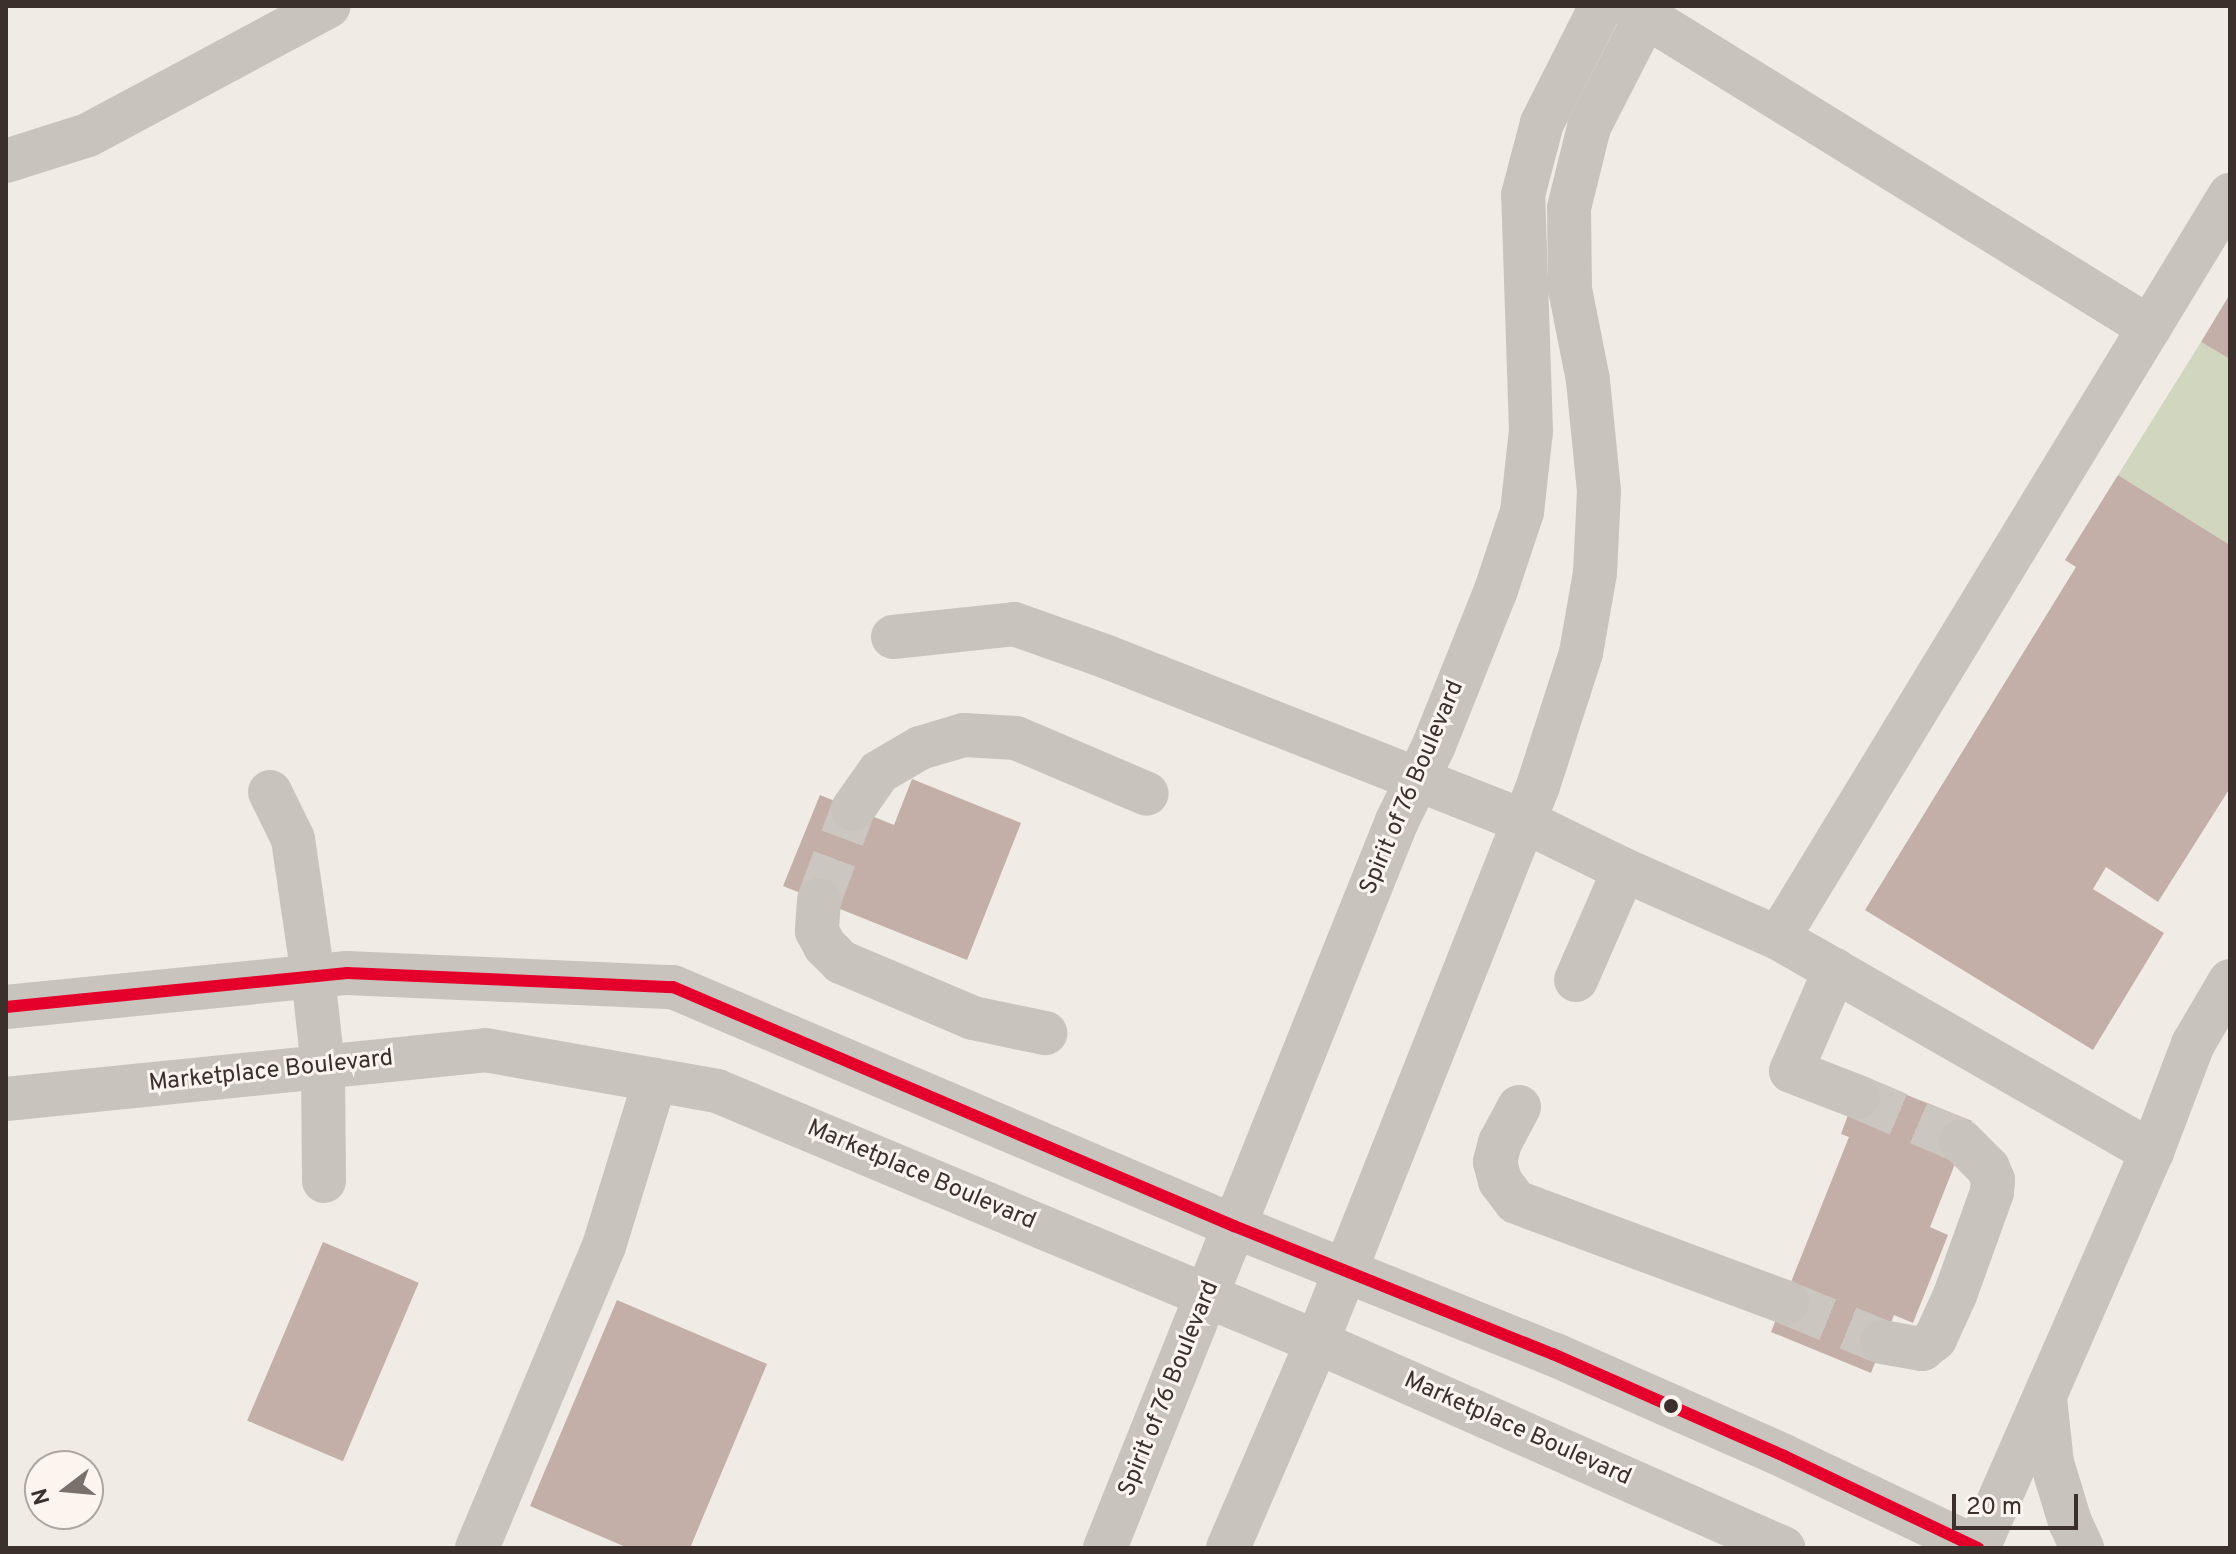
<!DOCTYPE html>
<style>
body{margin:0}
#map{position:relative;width:2236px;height:1554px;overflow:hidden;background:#f0ebe5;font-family:Overpass,sans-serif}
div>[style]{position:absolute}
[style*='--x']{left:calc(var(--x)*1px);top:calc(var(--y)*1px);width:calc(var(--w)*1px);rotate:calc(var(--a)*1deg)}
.green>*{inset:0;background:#d1d6bf}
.building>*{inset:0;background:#c3afa7;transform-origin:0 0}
.minor-tunnel>*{height:44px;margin-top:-22px;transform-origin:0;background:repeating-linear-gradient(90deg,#ccc6c0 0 44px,transparent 0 66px)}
.minor>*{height:44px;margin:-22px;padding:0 22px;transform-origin:22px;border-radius:22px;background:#c9c3be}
.bus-1>*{height:12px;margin:-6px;padding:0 6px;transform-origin:6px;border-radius:6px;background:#e4002b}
.dots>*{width:22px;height:22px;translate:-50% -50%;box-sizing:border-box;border:4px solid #fbf5ee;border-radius:50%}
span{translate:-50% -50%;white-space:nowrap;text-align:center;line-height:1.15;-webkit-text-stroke:6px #fbf5ee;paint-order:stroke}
.street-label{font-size:24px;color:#3b302b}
.frame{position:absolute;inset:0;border:8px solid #3b302b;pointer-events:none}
.north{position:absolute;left:24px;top:1450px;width:80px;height:80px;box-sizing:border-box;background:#fbf5ee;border:2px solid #aea6a0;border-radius:50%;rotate:254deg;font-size:22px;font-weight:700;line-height:32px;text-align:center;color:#3b302b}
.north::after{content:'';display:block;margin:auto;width:28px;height:36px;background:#7a716c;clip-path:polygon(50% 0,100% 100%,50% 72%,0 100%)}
.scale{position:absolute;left:1952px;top:1494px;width:126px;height:36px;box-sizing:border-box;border:4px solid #3b302b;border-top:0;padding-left:10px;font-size:24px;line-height:28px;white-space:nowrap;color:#3b302b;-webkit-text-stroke:6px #fbf5ee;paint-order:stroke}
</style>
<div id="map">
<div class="green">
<div style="clip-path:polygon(2201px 342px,2230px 359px,2230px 545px,2118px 475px)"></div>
</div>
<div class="building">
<div style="clip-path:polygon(2230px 294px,2230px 359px,2201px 342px)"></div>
<div style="clip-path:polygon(2118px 475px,2230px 545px,2230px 788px,2158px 902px,2106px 867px,2093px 889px,2164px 933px,2093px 1050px,1865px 910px,2076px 567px,2065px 560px)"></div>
<div style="clip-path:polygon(912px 779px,1021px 823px,967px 960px,783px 886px,820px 795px,894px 825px)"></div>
<div style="clip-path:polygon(1862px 1077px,1972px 1121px,1930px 1227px,1948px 1235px,1913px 1323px,1894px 1315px,1871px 1373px,1771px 1332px,1849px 1137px,1841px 1134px)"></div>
<div style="left:323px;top:1242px;width:104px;height:194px;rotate:23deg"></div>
<div style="clip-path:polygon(617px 1300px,767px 1364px,690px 1548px,628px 1548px,530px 1506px)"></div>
</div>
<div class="minor-tunnel">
<div style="--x:819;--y:900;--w:97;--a:-69.5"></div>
<div style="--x:1858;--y:1097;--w:112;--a:23.1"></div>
<div style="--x:1787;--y:1303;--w:103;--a:22.3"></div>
</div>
<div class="minor">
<div style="--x:1629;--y:6;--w:612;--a:31.72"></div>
<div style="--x:6;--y:161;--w:86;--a:-17.6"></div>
<div style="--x:88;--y:135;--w:273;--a:-28.2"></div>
<div style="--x:893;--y:637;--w:122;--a:-6.1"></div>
<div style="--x:1014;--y:624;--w:99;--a:19.5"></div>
<div style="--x:1107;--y:657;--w:448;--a:21.5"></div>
<div style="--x:1524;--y:821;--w:111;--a:26.1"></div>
<div style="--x:1624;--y:870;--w:168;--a:23.8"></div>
<div style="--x:1778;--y:938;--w:431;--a:29.8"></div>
<div style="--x:270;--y:792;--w:52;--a:63.9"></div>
<div style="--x:293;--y:839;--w:138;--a:81.7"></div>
<div style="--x:313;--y:976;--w:92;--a:83.7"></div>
<div style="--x:323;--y:1067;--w:114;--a:89.5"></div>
<div style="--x:853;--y:809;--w:45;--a:-54.9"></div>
<div style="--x:879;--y:772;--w:48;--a:-30.3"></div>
<div style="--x:920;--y:748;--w:46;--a:-16.5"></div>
<div style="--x:964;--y:735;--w:52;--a:3.3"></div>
<div style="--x:1016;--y:738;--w:142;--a:23.1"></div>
<div style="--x:819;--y:900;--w:31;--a:94"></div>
<div style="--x:817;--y:931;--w:17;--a:62"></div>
<div style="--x:825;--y:946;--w:23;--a:45"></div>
<div style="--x:841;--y:962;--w:143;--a:23"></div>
<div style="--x:973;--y:1018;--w:74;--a:11.8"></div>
<div style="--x:1778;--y:938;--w:870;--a:-58.69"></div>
<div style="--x:1835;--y:970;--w:110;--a:113.5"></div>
<div style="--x:1791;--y:1071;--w:72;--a:21.2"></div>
<div style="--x:1576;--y:980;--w:120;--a:-66.4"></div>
<div style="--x:6;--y:1007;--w:343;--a:-5.7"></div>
<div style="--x:347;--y:973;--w:326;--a:2.5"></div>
<div style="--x:673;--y:987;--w:610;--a:23.08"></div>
<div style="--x:1234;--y:1226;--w:344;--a:21.9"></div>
<div style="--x:1553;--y:1354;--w:253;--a:23.8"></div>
<div style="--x:1784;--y:1456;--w:215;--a:25.4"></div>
<div style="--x:6;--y:1099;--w:481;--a:-5.8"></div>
<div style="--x:485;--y:1050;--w:236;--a:10"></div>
<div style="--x:717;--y:1091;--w:650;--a:22.7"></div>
<div style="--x:1317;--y:1342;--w:510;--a:23.85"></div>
<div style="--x:1519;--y:1107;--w:40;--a:118"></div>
<div style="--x:1500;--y:1142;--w:21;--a:104"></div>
<div style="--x:1495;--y:1162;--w:20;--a:75"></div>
<div style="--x:1500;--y:1181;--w:26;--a:53"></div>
<div style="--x:1516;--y:1202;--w:289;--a:20.4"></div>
<div style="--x:1882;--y:1342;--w:41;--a:9.9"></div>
<div style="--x:1922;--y:1349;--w:16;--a:-38"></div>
<div style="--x:1935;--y:1339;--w:48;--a:-65.6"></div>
<div style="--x:1955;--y:1295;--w:109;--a:-70.2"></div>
<div style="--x:1992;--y:1192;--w:12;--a:-85"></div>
<div style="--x:1993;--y:1180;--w:13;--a:-113"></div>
<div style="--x:1988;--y:1168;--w:38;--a:-135"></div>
<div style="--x:2045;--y:1398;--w:65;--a:83.9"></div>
<div style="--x:2052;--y:1463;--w:62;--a:73"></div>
<div style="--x:2070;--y:1522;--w:29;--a:65"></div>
<div style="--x:477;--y:1548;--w:328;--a:-67.2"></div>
<div style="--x:604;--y:1246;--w:174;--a:-72.9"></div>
<div style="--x:1105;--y:1548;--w:783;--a:-68.12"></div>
<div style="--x:1397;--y:821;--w:85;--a:-64"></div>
<div style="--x:1434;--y:745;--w:167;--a:-68.2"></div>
<div style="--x:1496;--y:590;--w:82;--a:-71.6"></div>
<div style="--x:1522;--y:512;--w:81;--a:-83.7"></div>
<div style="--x:1531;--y:431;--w:236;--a:-91.9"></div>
<div style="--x:1523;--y:195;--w:74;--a:-75.2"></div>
<div style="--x:1542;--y:123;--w:131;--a:-63.2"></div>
<div style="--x:1228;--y:1548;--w:224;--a:-66.6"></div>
<div style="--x:1317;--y:1342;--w:598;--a:-68.32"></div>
<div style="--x:1538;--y:786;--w:140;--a:-72.1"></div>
<div style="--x:1581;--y:653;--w:81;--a:-80.1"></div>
<div style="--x:1595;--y:573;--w:82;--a:-87.2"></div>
<div style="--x:1599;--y:491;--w:112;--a:-95.7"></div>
<div style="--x:1588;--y:380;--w:93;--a:-101.2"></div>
<div style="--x:1570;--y:289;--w:81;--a:-90.7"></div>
<div style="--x:1569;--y:208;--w:83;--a:-76.1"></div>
<div style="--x:1589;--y:127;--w:136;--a:-62.9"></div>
<div style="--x:1978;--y:1548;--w:433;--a:-66.3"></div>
<div style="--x:2152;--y:1152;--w:116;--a:-69.2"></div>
<div style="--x:2193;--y:1044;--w:73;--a:-59.6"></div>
</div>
<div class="bus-1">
<div style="--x:6;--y:1007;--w:343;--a:-5.7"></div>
<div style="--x:347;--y:973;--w:326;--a:2.5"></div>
<div style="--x:673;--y:987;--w:610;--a:23.08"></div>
<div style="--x:1234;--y:1226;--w:344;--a:21.9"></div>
<div style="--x:1553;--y:1354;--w:253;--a:23.8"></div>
<div style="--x:1784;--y:1456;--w:215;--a:25.4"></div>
</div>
<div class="dots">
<div style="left:1671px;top:1406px;background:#3b302b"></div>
</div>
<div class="street-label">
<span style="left:1413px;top:788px;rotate:-67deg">Spirit of 76 Boulevard</span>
<span style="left:271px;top:1072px;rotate:-6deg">Marketplace Boulevard</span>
<span style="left:921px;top:1176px;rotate:23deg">Marketplace Boulevard</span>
<span style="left:1170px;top:1389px;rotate:-68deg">Spirit of 76 Boulevard</span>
<span style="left:1517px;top:1430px;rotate:24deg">Marketplace Boulevard</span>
</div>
<div class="frame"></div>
<div class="north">N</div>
<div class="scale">20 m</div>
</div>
